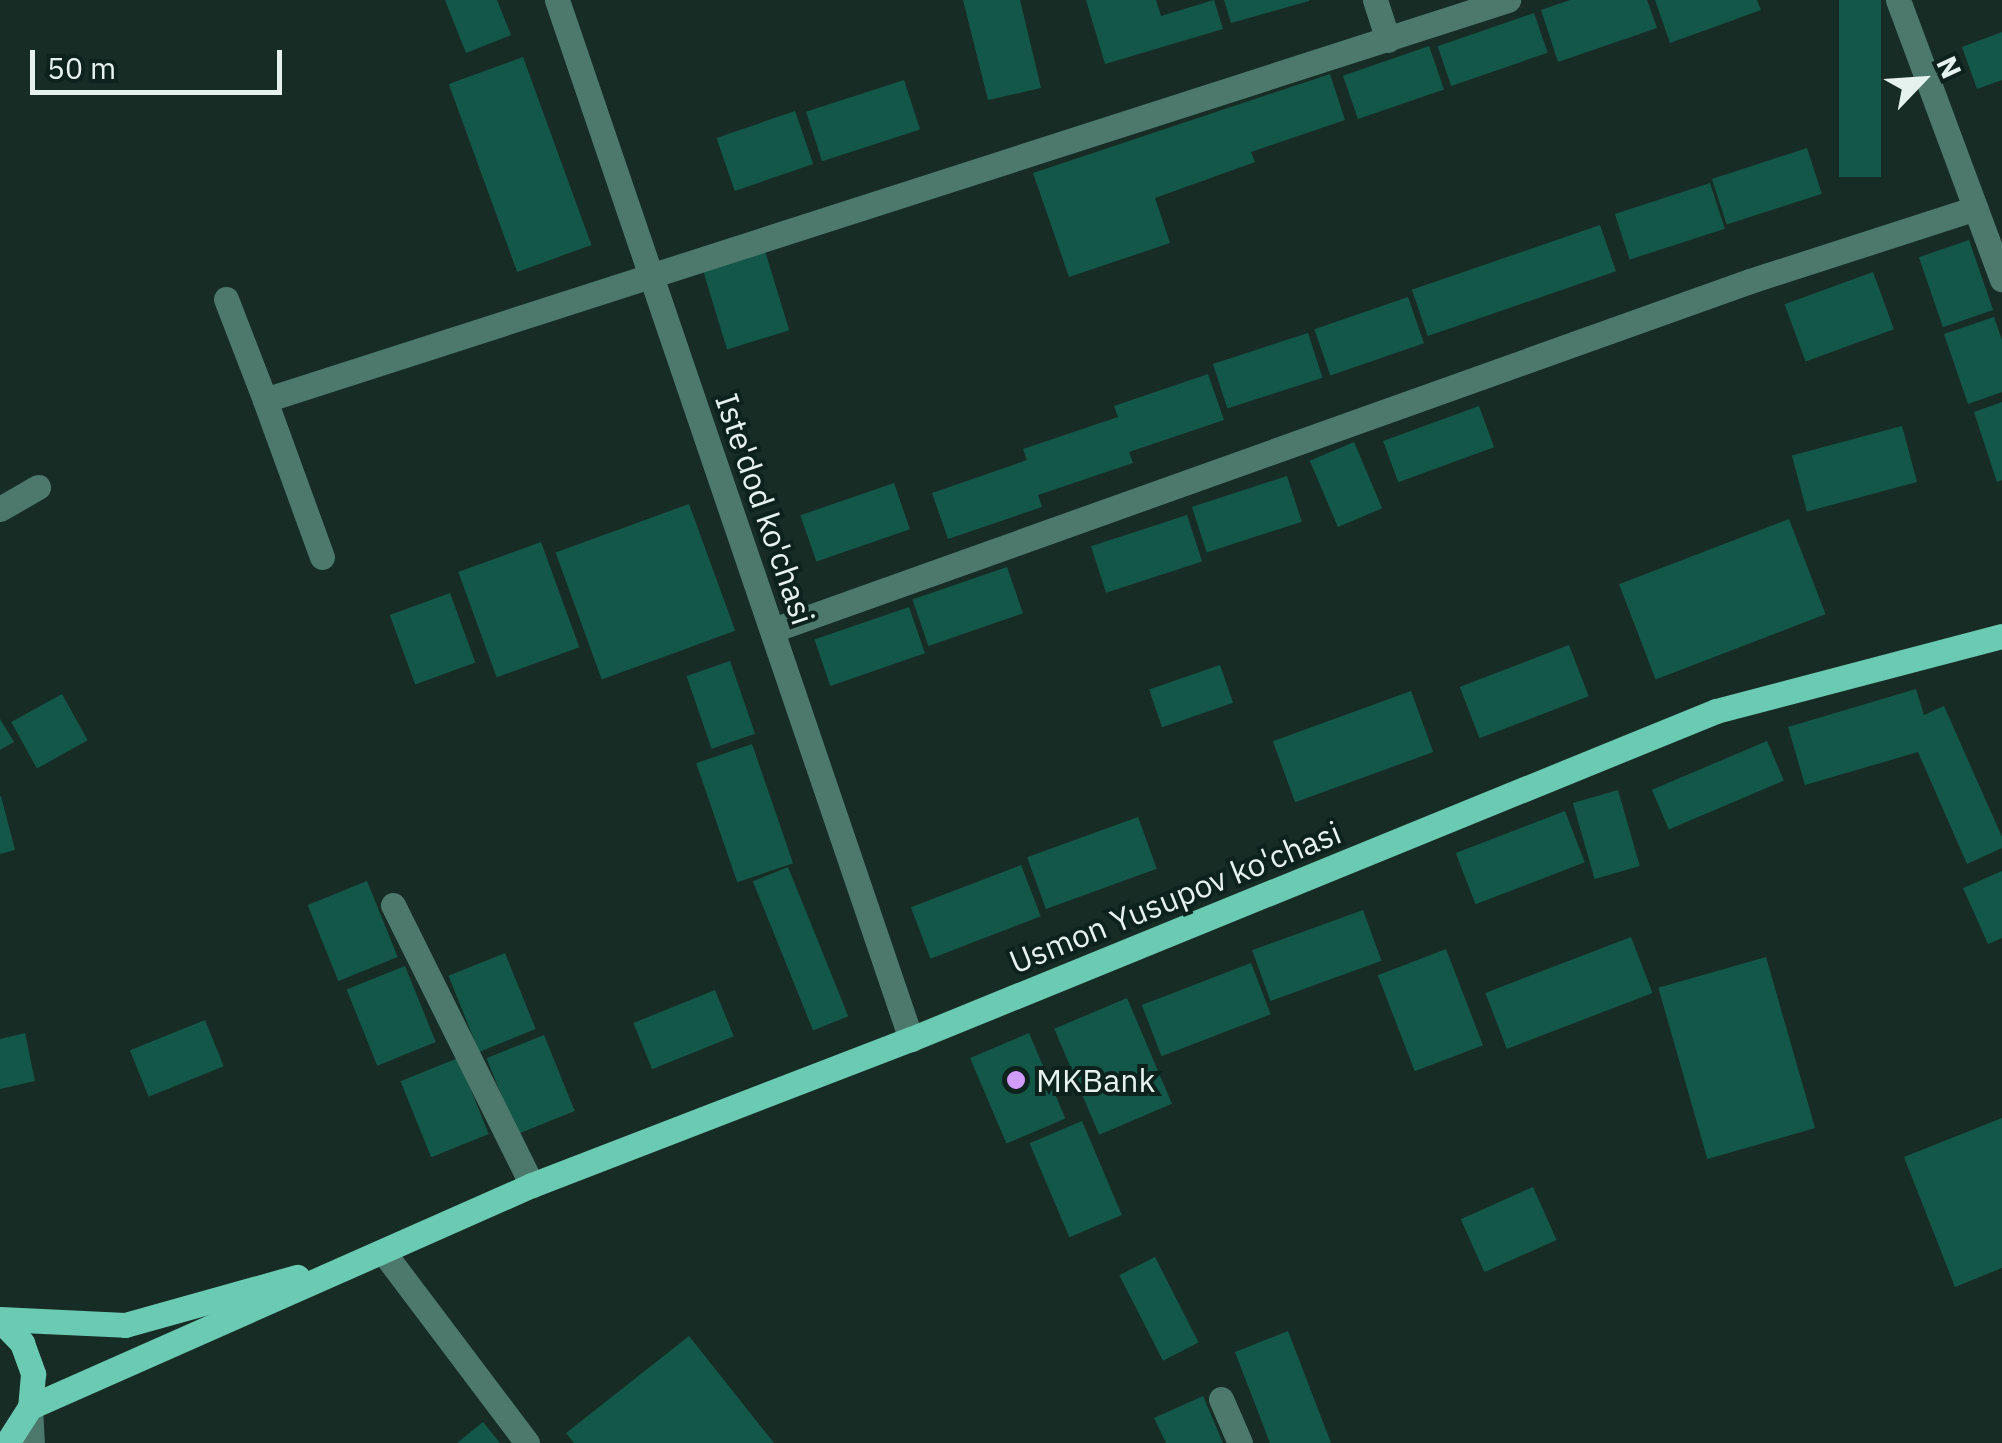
<!DOCTYPE html>
<style>
body{margin:0}
#map{position:relative;width:2002px;height:1443px;overflow:hidden;background:#182c26;font-family:"IBM Plex Sans",sans-serif}
div>[style]{position:absolute}
[style*='--x']{left:calc(var(--x)*1px);top:calc(var(--y)*1px);width:calc(var(--w)*1px);rotate:calc(var(--a)*1deg)}
.building>*{inset:0;background:#135748;transform-origin:0 0}
.minor>*{height:25px;margin:-12.5px;padding:0 12.5px;transform-origin:12.5px;border-radius:12.5px;background:#4c796c}
.major>*{height:25px;margin:-12.5px;padding:0 12.5px;transform-origin:12.5px;border-radius:12.5px;background:#6acbb2}
.dots>*{width:28px;height:28px;translate:-50% -50%;box-sizing:border-box;border:5px solid #0e221d;border-radius:50%}
span{translate:-50% -50%;white-space:nowrap;text-align:center;line-height:1.15;-webkit-text-stroke:8px #0e221d;paint-order:stroke}
.street-label{font-size:32px;color:#e6f2ee}
.poi-label{font-size:32px;color:#e6f2ee}
.left{translate:0 -50%;text-align:left}
.north{position:absolute;left:1872px;top:30px;width:100px;height:100px;-webkit-text-stroke:8px #0e221d;paint-order:stroke;rotate:65deg;font-size:28px;font-weight:700;line-height:40px;text-align:center;color:#e6f2ee}
.north::after{content:'';display:block;margin:auto;width:35px;height:45px;background:#e6f2ee;clip-path:polygon(50% 0,100% 100%,50% 72%,0 100%)}
.scale{position:absolute;left:30px;top:50px;width:252px;height:45px;box-sizing:border-box;border:5px solid #e6f2ee;border-top:0;padding-left:12px;font-size:30px;line-height:35px;white-space:nowrap;color:#e6f2ee;-webkit-text-stroke:8px #0e221d;paint-order:stroke}
</style>
<div id="map">
<div class="building">
<div style="clip-path:polygon(445px 0,497px 0,511px 35px,466px 53px)"></div>
<div style="clip-path:polygon(963px 0,1020px 0,1041px 88px,988px 100px)"></div>
<div style="clip-path:polygon(1086px 0,1156px 0,1161px 16px,1214px 0,1223px 29px,1105px 64px)"></div>
<div style="clip-path:polygon(1224px 0,1309px 0,1309px 1px,1231px 23px)"></div>
<div style="clip-path:polygon(1570px 0,1647px 0,1657px 28px,1558px 62px,1541px 10px)"></div>
<div style="clip-path:polygon(1655px 0,1757px 0,1761px 10px,1670px 43px)"></div>
<div style="left:1839px;top:0;width:42px;height:177px"></div>
<div style="left:1534px;top:13px;width:42px;height:102px;rotate:71deg"></div>
<div style="clip-path:polygon(2002px 32px,2002px 80px,1977px 89px,1962px 47px)"></div>
<div style="left:1429px;top:46px;width:46px;height:91px;rotate:71deg"></div>
<div style="left:523px;top:57px;width:200px;height:79px;rotate:70deg"></div>
<div style="clip-path:polygon(1330px 74px,1345px 120px,1251px 152px,1255px 162px,1155px 198px,1170px 243px,1069px 277px,1033px 173px)"></div>
<div style="left:904px;top:80px;width:52px;height:103px;rotate:72deg"></div>
<div style="left:795px;top:111px;width:56px;height:83px;rotate:71deg"></div>
<div style="left:1807px;top:148px;width:48px;height:100px;rotate:72deg"></div>
<div style="left:1710px;top:183px;width:48px;height:100px;rotate:72deg"></div>
<div style="left:1600px;top:225px;width:49px;height:199px;rotate:71deg"></div>
<div style="left:1969px;top:240px;width:74px;height:53px;rotate:71deg"></div>
<div style="left:765px;top:251px;width:83px;height:65px;rotate:73deg"></div>
<div style="left:1873px;top:272px;width:61px;height:94px;rotate:70deg"></div>
<div style="left:1408px;top:297px;width:49px;height:99px;rotate:71deg"></div>
<div style="clip-path:polygon(1994px 317px,2002px 340px,2002px 392px,1968px 404px,1944px 334px)"></div>
<div style="left:1308px;top:333px;width:47px;height:100px;rotate:72deg"></div>
<div style="clip-path:polygon(1208px 374px,1224px 420px,1129px 452px,1133px 463px,1038px 495px,1042px 507px,948px 539px,932px 493px,1027px 460px,1023px 449px,1118px 417px,1114px 406px)"></div>
<div style="clip-path:polygon(2002px 402px,2002px 480px,1997px 482px,1974px 412px)"></div>
<div style="left:1479px;top:406px;width:44px;height:102px;rotate:70deg"></div>
<div style="left:1902px;top:426px;width:58px;height:114px;rotate:75deg"></div>
<div style="left:1354px;top:442px;width:72px;height:48px;rotate:67deg"></div>
<div style="left:1287px;top:476px;width:48px;height:100px;rotate:72deg"></div>
<div style="left:894px;top:483px;width:49px;height:99px;rotate:71deg"></div>
<div style="left:689px;top:504px;width:135px;height:142px;rotate:70deg"></div>
<div style="left:1187px;top:515px;width:49px;height:101px;rotate:72deg"></div>
<div style="left:1789px;top:519px;width:102px;height:182px;rotate:69deg"></div>
<div style="left:541px;top:542px;width:112px;height:88px;rotate:70deg"></div>
<div style="left:1007px;top:567px;width:49px;height:100px;rotate:71deg"></div>
<div style="left:450px;top:593px;width:74px;height:64px;rotate:70deg"></div>
<div style="left:909px;top:607px;width:49px;height:100px;rotate:71deg"></div>
<div style="left:1569px;top:645px;width:55px;height:117px;rotate:69deg"></div>
<div style="left:730px;top:661px;width:77px;height:46px;rotate:71deg"></div>
<div style="left:1220px;top:665px;width:40px;height:75px;rotate:71deg"></div>
<div style="clip-path:polygon(1916px 689px,1924px 715px,1944px 706px,2002px 837px,2002px 848px,1967px 864px,1918px 752px,1805px 785px,1788px 727px)"></div>
<div style="left:1411px;top:691px;width:65px;height:147px;rotate:70deg"></div>
<div style="left:62px;top:694px;width:53px;height:58px;rotate:61deg"></div>
<div style="clip-path:polygon(0 719px,14px 742px,0 750px)"></div>
<div style="left:1767px;top:741px;width:43px;height:125px;rotate:67deg"></div>
<div style="left:752px;top:744px;width:126px;height:59px;rotate:71deg"></div>
<div style="left:1618px;top:790px;width:79px;height:47px;rotate:74deg"></div>
<div style="clip-path:polygon(1px 796px,15px 850px,0 854px,0 797px)"></div>
<div style="left:1565px;top:811px;width:55px;height:117px;rotate:69deg"></div>
<div style="left:1138px;top:817px;width:55px;height:118px;rotate:70deg"></div>
<div style="left:1021px;top:865px;width:55px;height:118px;rotate:69deg"></div>
<div style="left:788px;top:867px;width:161px;height:38px;rotate:68deg"></div>
<div style="clip-path:polygon(2002px 871px,2002px 938px,1988px 944px,1963px 888px)"></div>
<div style="left:367px;top:881px;width:82px;height:64px;rotate:68deg"></div>
<div style="left:1363px;top:910px;width:54px;height:118px;rotate:70deg"></div>
<div style="left:1631px;top:937px;width:60px;height:156px;rotate:69deg"></div>
<div style="left:1446px;top:949px;width:103px;height:73px;rotate:69deg"></div>
<div style="left:505px;top:953px;width:82px;height:61px;rotate:68deg"></div>
<div style="left:1766px;top:957px;width:178px;height:112px;rotate:74deg"></div>
<div style="left:1251px;top:963px;width:55px;height:117px;rotate:69deg"></div>
<div style="left:405px;top:966px;width:82px;height:63px;rotate:68deg"></div>
<div style="left:715px;top:990px;width:50px;height:88px;rotate:68deg"></div>
<div style="left:1127px;top:998px;width:115px;height:79px;rotate:67deg"></div>
<div style="left:205px;top:1020px;width:50px;height:81px;rotate:68deg"></div>
<div style="clip-path:polygon(25px 1033px,35px 1081px,0 1089px,0 1039px)"></div>
<div style="left:1029px;top:1033px;width:93px;height:64px;rotate:67deg"></div>
<div style="left:544px;top:1035px;width:82px;height:62px;rotate:68deg"></div>
<div style="left:458px;top:1058px;width:82px;height:62px;rotate:68deg"></div>
<div style="clip-path:polygon(2002px 1118px,2002px 1268px,1955px 1287px,1904px 1157px)"></div>
<div style="left:1082px;top:1121px;width:102px;height:57px;rotate:67deg"></div>
<div style="left:1533px;top:1187px;width:58px;height:79px;rotate:66deg"></div>
<div style="left:1155px;top:1257px;width:96px;height:40px;rotate:63deg"></div>
<div style="clip-path:polygon(1288px 1331px,1331px 1443px,1270px 1443px,1235px 1352px)"></div>
<div style="clip-path:polygon(689px 1336px,774px 1443px,574px 1443px,566px 1433px)"></div>
<div style="clip-path:polygon(1203px 1396px,1223px 1443px,1166px 1443px,1154px 1418px)"></div>
<div style="clip-path:polygon(483px 1422px,500px 1443px,457px 1443px)"></div>
</div>
<div class="minor">
<div style="--x:557;--y:0;--w:1098;--a:71.19"></div>
<div style="--x:1375;--y:0;--w:42;--a:72"></div>
<div style="--x:1898;--y:0;--w:298;--a:69.6"></div>
<div style="--x:226;--y:299;--w:108;--a:68.9"></div>
<div style="--x:0;--y:509;--w:44;--a:-30.1"></div>
<div style="--x:322;--y:557;--w:167;--a:-110"></div>
<div style="--x:265;--y:400;--w:1306;--a:-17.84"></div>
<div style="--x:773;--y:630;--w:1037;--a:-19.66"></div>
<div style="--x:1750;--y:281;--w:237;--a:-17.9"></div>
<div style="--x:393;--y:905;--w:313;--a:63.6"></div>
<div style="--x:384;--y:1253;--w:238;--a:53"></div>
<div style="--x:1221;--y:1399;--w:48;--a:66.6"></div>
<div style="--x:30;--y:1407;--w:36;--a:87"></div>
</div>
<div class="major">
<div style="--x:0;--y:1319;--w:125;--a:2.7"></div>
<div style="--x:125;--y:1325;--w:179;--a:-15.6"></div>
<div style="--x:0;--y:1320;--w:32;--a:46"></div>
<div style="--x:22;--y:1343;--w:33;--a:70"></div>
<div style="--x:33;--y:1374;--w:33;--a:95"></div>
<div style="--x:30;--y:1407;--w:43;--a:122.6"></div>
<div style="--x:30;--y:1407;--w:549;--a:-23.86"></div>
<div style="--x:532;--y:1185;--w:406;--a:-21.1"></div>
<div style="--x:911;--y:1039;--w:869;--a:-22.17"></div>
<div style="--x:1716;--y:711;--w:296;--a:-14.7"></div>
</div>
<div class="dots">
<div style="left:1016px;top:1080px;background:#d09dff"></div>
</div>
<div class="street-label">
<span style="left:765px;top:509px;rotate:71deg">Iste'dod ko'chasi</span>
<span style="left:1175px;top:897px;rotate:-22deg">Usmon Yusupov ko'chasi</span>
</div>
<div class="poi-label">
<span class="left" style="left:1036px;top:1080px">MKBank</span>
</div>
<div class="north">N</div>
<div class="scale">50 m</div>
</div>
